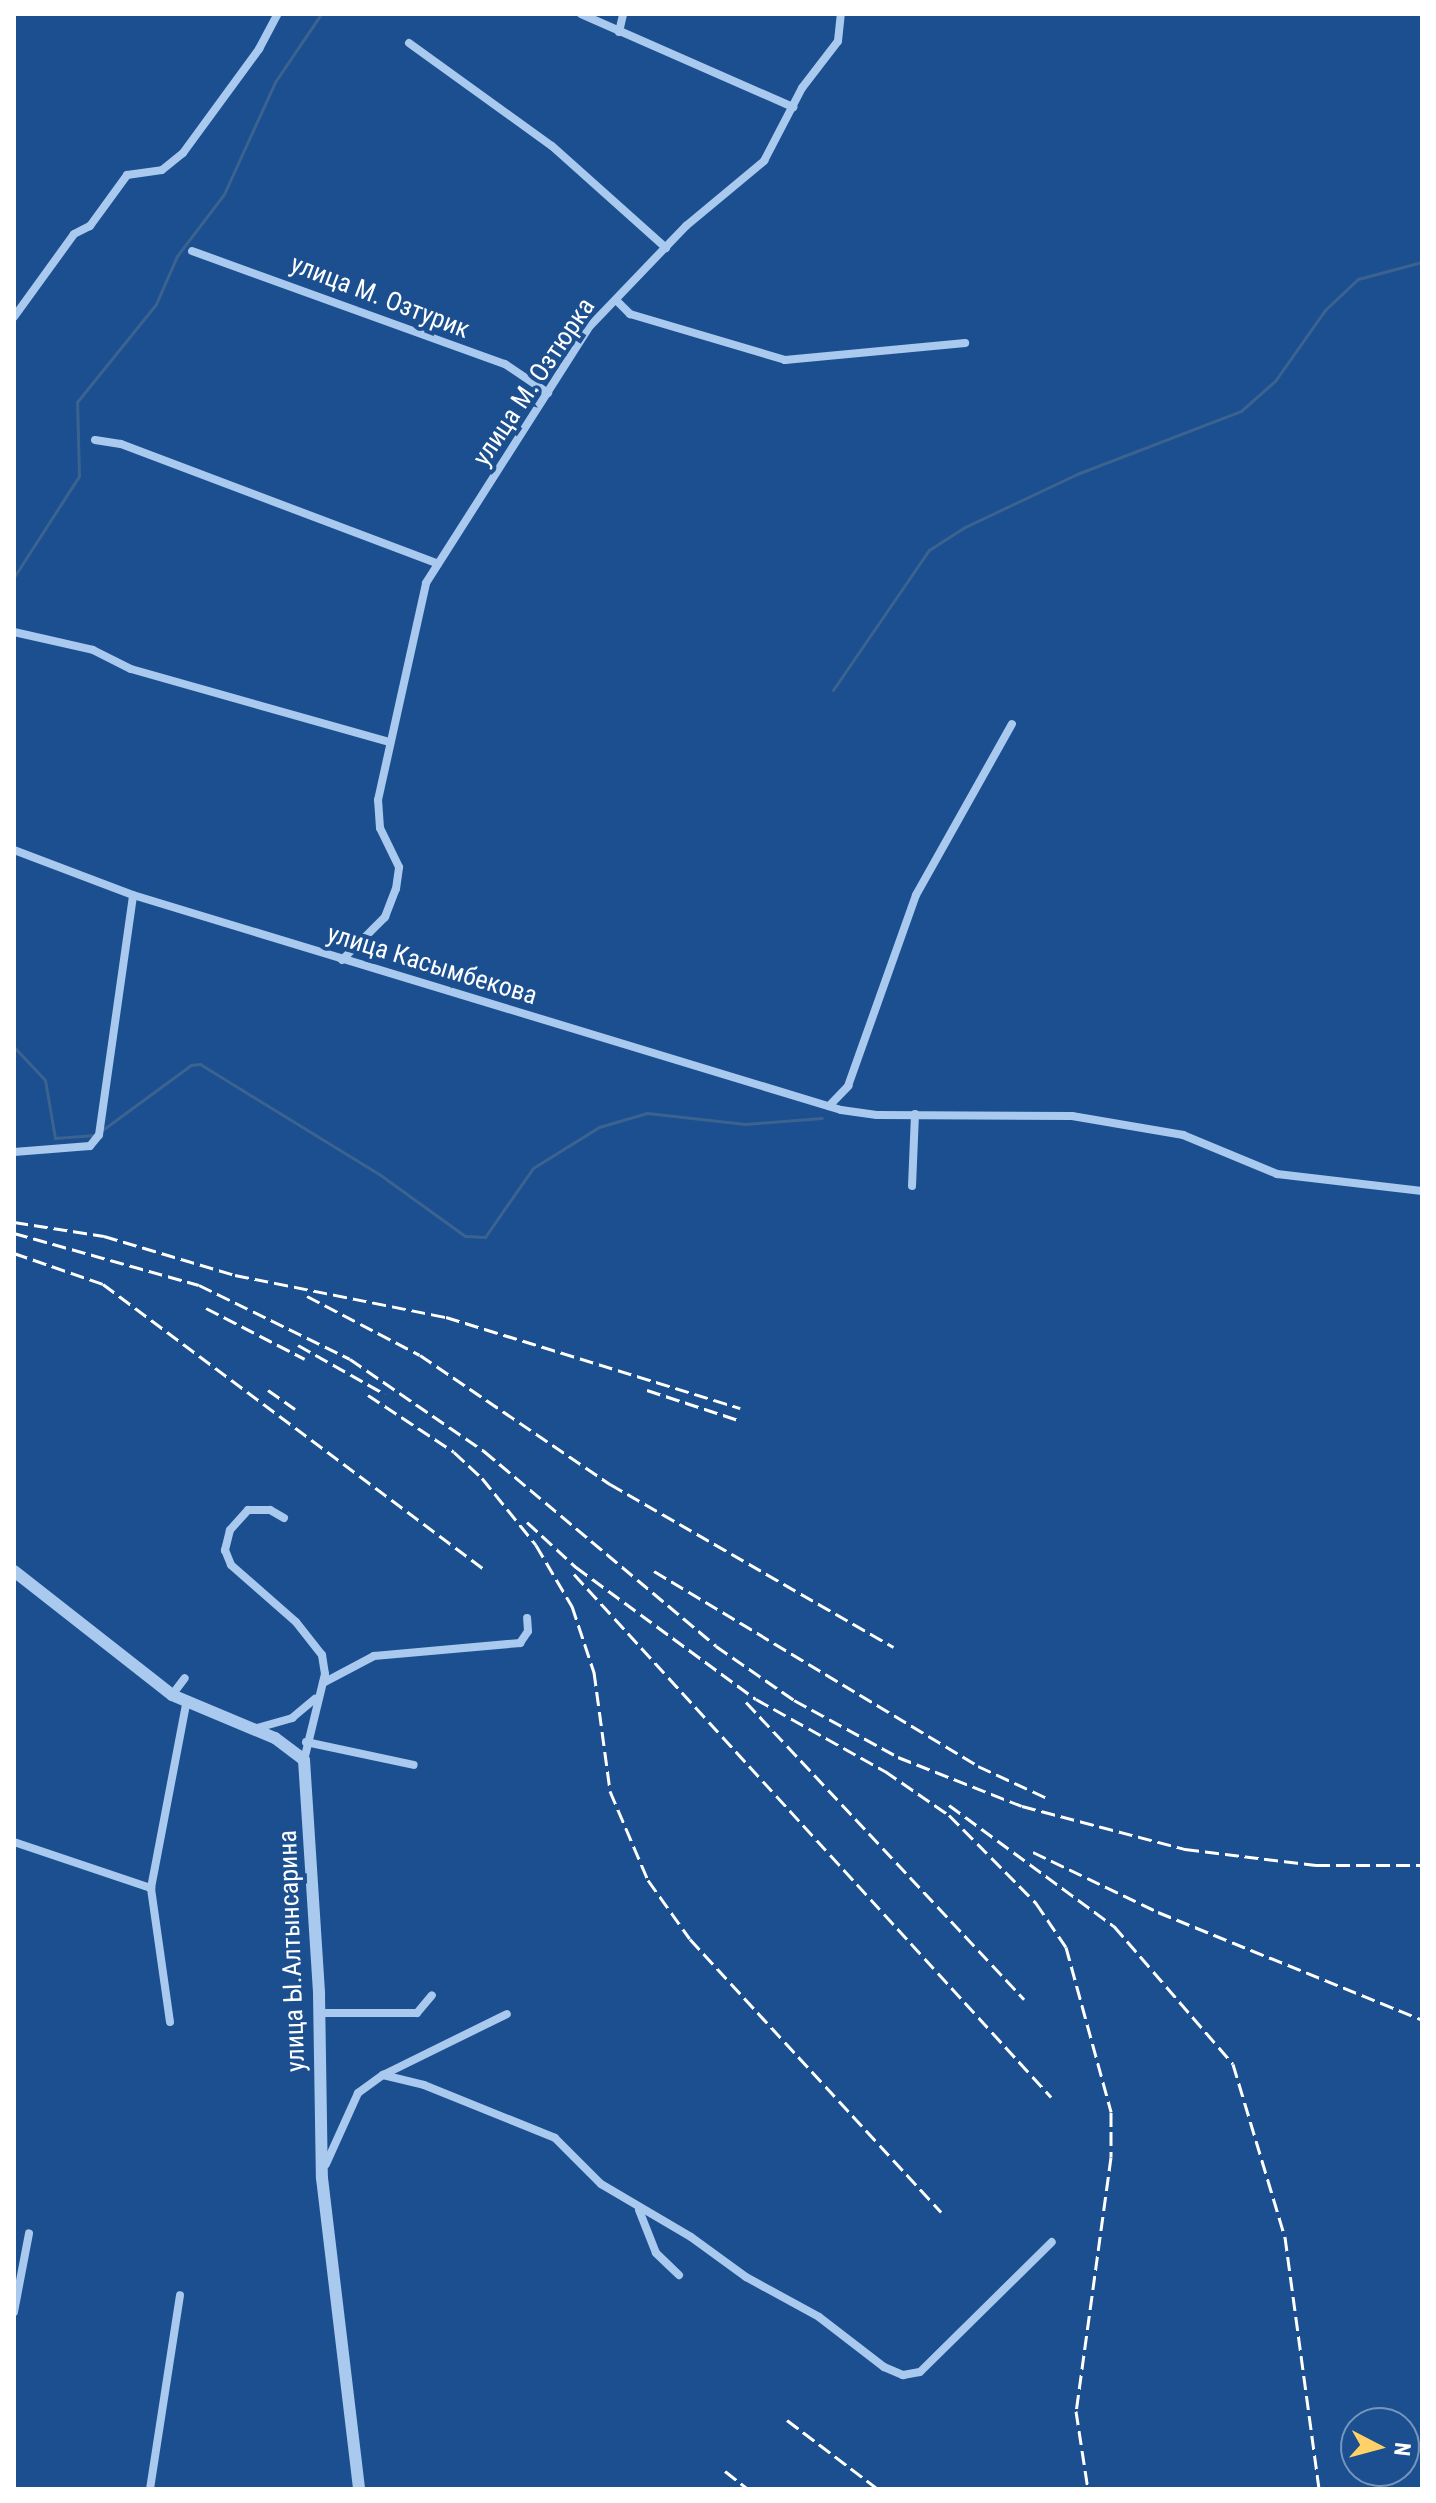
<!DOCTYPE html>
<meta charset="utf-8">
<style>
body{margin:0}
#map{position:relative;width:1436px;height:2503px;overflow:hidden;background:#1b4f8f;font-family:"Roboto Condensed",sans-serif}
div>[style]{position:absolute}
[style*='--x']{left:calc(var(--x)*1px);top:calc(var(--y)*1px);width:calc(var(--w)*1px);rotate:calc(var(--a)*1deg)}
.stream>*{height:3px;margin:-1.5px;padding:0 1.5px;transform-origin:1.5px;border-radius:1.5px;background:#3c6290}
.minor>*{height:8px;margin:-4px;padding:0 4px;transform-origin:4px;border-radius:4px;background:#a9c9ee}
.tertiary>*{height:12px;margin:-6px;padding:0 6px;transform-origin:6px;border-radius:6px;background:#a9c9ee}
.rail>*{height:3px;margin-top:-1.5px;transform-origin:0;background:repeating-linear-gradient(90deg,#fff 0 14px,transparent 0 20px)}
span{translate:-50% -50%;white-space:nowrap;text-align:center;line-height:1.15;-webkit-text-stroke:8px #1b4f8f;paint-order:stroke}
.street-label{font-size:26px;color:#fff}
.frame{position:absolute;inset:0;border:16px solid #fff;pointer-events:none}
.north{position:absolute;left:1340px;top:2407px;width:80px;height:80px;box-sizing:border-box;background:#1b4f8f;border:2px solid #7695bc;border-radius:50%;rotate:96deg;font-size:22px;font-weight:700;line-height:32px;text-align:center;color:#fff}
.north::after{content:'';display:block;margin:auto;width:28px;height:36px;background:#ffd166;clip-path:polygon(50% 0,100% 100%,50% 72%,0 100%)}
</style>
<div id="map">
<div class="stream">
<div style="--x:14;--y:577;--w:120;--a:-57.2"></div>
<div style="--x:79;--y:476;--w:74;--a:-91.5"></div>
<div style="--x:77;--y:402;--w:126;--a:-51.1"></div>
<div style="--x:156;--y:304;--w:52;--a:-66.4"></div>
<div style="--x:177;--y:256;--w:78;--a:-52.8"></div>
<div style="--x:224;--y:194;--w:123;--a:-65.5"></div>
<div style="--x:275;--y:82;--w:82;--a:-55.9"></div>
<div style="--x:833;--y:690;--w:170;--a:-55.6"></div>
<div style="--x:929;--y:550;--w:43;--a:-32.6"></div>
<div style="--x:965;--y:527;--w:124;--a:-25.3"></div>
<div style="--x:1077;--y:474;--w:176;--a:-21"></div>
<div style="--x:1241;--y:411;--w:45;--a:-41.4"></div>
<div style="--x:1275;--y:381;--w:87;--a:-54.8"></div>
<div style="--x:1325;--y:310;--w:45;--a:-43.2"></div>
<div style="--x:1358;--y:279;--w:66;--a:-14.9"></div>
<div style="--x:14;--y:1047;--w:45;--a:46.8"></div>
<div style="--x:45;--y:1080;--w:59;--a:80.2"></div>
<div style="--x:55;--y:1138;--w:40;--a:-4.3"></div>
<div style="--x:101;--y:1131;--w:112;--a:-36.3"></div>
<div style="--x:191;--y:1065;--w:9;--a:-6"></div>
<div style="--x:200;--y:1064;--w:210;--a:31.6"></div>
<div style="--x:379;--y:1174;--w:106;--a:35.8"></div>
<div style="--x:465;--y:1236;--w:20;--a:3"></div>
<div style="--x:485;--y:1237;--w:84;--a:-55.2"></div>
<div style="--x:533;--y:1168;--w:78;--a:-31.8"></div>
<div style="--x:599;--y:1127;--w:50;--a:-16.3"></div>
<div style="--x:647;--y:1113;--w:99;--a:6.4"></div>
<div style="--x:745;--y:1124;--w:77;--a:-4.5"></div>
</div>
<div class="minor">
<div style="--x:581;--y:14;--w:232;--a:23.7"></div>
<div style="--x:619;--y:32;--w:18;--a:-77"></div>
<div style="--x:409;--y:43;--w:176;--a:35.8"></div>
<div style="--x:552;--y:146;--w:153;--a:41.8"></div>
<div style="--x:192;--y:251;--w:333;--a:19.9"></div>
<div style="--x:505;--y:364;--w:52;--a:34"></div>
<div style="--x:616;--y:300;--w:20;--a:45"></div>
<div style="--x:630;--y:314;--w:162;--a:16.5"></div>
<div style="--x:785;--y:360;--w:181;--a:-5.4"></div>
<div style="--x:14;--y:317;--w:102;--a:-54.1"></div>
<div style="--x:74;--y:234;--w:18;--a:-27"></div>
<div style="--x:90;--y:226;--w:63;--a:-54"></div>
<div style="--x:127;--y:175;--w:35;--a:-8"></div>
<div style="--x:162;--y:170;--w:27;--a:-39"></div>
<div style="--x:183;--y:153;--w:129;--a:-53.8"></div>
<div style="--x:259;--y:49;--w:40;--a:-62"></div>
<div style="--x:95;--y:440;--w:26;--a:9"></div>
<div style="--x:121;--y:444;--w:339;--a:20.7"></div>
<div style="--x:14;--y:632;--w:81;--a:12.8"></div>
<div style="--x:93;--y:650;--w:42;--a:26.6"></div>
<div style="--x:131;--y:669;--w:268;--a:15.8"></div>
<div style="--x:14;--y:850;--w:127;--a:20.7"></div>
<div style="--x:133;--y:895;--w:740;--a:16.89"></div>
<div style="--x:841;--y:1110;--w:36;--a:8"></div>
<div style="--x:877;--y:1115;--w:195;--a:0.3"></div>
<div style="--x:1072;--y:1116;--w:113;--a:9.7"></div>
<div style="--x:1183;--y:1135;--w:102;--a:22.5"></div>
<div style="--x:1277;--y:1174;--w:146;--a:6.7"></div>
<div style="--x:342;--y:960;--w:61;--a:-45"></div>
<div style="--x:385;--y:917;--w:30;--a:-69"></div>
<div style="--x:396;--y:889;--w:22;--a:-82"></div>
<div style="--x:399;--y:867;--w:43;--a:-116"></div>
<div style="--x:380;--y:828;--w:28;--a:-94"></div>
<div style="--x:378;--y:800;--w:222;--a:-77.5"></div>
<div style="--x:426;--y:583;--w:305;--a:-57.5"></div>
<div style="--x:590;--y:326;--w:139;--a:-46.2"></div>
<div style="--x:686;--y:226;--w:102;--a:-39.8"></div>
<div style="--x:764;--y:161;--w:82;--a:-62.5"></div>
<div style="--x:802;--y:88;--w:59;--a:-52.5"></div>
<div style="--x:838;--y:41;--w:27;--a:-84"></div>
<div style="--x:829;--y:1106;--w:28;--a:-46"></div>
<div style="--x:848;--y:1086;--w:203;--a:-70.4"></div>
<div style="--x:916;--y:895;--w:196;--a:-60.7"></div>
<div style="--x:14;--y:1152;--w:76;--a:-4.5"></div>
<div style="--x:90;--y:1146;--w:14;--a:-51"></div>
<div style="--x:99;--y:1135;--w:242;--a:-81.9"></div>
<div style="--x:912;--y:1186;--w:72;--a:-87.6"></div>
<div style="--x:284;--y:1518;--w:16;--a:-150"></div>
<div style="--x:270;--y:1510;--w:22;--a:180"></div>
<div style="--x:248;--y:1510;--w:27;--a:132"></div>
<div style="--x:230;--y:1530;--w:21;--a:104"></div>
<div style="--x:225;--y:1550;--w:16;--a:68"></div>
<div style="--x:231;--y:1565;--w:86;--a:41.2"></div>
<div style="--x:296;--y:1622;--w:42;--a:51.8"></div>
<div style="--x:322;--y:1655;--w:19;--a:81"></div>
<div style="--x:325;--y:1674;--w:89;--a:103.7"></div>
<div style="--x:323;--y:1683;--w:58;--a:-27.9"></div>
<div style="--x:374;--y:1656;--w:147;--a:-5.1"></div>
<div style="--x:520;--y:1643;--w:14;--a:-56"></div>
<div style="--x:528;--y:1631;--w:13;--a:-94"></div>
<div style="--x:172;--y:1695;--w:21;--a:-53"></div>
<div style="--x:254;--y:1729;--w:40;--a:-16"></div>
<div style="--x:292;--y:1718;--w:30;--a:-40"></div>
<div style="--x:306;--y:1742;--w:110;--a:12"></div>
<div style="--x:14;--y:1842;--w:145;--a:18.6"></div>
<div style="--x:320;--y:2013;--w:97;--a:0"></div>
<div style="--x:417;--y:2013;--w:23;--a:-50"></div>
<div style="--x:170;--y:2022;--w:135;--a:-98.1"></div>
<div style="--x:151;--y:1888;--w:187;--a:-79.2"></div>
<div style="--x:383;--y:2075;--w:42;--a:13.7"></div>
<div style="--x:424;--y:2085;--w:141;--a:22"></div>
<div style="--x:555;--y:2138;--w:65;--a:45"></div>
<div style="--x:601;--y:2184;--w:104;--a:30.5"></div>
<div style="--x:691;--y:2237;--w:68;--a:36"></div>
<div style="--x:746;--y:2277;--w:83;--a:28.7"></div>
<div style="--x:819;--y:2317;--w:82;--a:37.6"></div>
<div style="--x:884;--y:2367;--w:21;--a:23"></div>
<div style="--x:903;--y:2375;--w:17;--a:-10"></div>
<div style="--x:920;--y:2372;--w:185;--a:-44.6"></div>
<div style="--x:326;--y:2164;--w:78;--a:-65.7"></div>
<div style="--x:358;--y:2093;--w:31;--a:-36"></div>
<div style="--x:383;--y:2075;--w:138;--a:-26.2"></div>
<div style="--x:639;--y:2210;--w:46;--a:68.4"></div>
<div style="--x:656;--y:2253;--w:32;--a:44"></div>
<div style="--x:14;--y:2312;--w:80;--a:-79.2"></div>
<div style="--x:150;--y:2489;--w:196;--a:-81.2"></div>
</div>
<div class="tertiary">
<div style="--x:14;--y:1571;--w:201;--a:38.1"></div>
<div style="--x:172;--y:1695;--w:112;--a:22.7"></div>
<div style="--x:275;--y:1738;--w:36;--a:37"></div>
<div style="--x:304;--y:1760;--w:234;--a:86.3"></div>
<div style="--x:319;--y:1994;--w:184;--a:89.1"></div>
<div style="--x:322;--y:2178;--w:313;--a:83.2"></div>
</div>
<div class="rail">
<div style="--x:14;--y:1222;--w:91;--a:8.8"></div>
<div style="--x:104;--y:1236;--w:137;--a:16.6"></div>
<div style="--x:235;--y:1275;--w:215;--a:11.3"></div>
<div style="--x:446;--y:1317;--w:308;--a:17.2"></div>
<div style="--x:14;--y:1233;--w:192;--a:15.7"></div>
<div style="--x:199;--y:1285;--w:168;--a:26.1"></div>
<div style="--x:350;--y:1359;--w:163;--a:34.5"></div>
<div style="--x:484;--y:1451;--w:303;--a:40"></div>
<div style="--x:716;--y:1646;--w:95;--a:34.7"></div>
<div style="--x:794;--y:1700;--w:119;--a:28.7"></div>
<div style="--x:898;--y:1757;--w:133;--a:21.6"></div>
<div style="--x:1022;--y:1806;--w:169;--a:14.8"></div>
<div style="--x:1185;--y:1849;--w:132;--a:7"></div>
<div style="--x:1316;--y:1865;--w:106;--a:0"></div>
<div style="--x:14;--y:1253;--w:94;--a:19.2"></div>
<div style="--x:103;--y:1284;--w:474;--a:36.8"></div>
<div style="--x:307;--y:1296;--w:127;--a:27.6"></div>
<div style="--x:420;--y:1355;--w:230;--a:34.2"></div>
<div style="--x:610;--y:1484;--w:327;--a:29.9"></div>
<div style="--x:206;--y:1308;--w:111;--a:27.3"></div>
<div style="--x:298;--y:1345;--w:100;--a:29.4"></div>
<div style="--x:268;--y:1390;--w:33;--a:35"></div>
<div style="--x:647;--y:1390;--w:96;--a:18.2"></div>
<div style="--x:368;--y:1395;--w:103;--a:33.5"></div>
<div style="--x:454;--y:1452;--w:38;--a:43"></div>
<div style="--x:482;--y:1478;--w:86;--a:51.1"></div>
<div style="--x:536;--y:1545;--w:71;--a:59.5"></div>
<div style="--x:572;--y:1606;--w:70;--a:71.6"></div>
<div style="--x:594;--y:1672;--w:120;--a:82.3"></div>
<div style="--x:610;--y:1791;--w:97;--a:66.9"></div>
<div style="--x:648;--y:1880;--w:72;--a:54.6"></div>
<div style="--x:690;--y:1939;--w:371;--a:47.4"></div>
<div style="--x:527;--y:1522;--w:67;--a:42.6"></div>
<div style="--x:576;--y:1567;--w:223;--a:36.3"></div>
<div style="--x:756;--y:1699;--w:148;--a:29.2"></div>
<div style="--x:885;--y:1771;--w:78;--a:34.5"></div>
<div style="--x:949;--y:1815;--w:124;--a:45.3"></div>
<div style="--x:1036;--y:1903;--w:53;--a:55.7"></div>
<div style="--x:1066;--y:1947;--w:171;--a:74.7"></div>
<div style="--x:1111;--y:2112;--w:45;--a:90"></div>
<div style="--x:1111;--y:2157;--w:256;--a:97.8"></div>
<div style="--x:1076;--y:2411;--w:79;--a:81.3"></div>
<div style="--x:654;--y:1571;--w:378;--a:31"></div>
<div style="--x:978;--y:1766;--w:76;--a:24.9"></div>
<div style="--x:574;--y:1574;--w:708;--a:47.63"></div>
<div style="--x:746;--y:1702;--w:407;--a:46.9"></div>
<div style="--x:949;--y:1805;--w:205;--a:36.3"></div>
<div style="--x:1114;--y:1926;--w:182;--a:49.2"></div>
<div style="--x:1233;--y:2064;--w:181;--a:73.3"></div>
<div style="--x:1285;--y:2237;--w:254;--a:82.3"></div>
<div style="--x:1033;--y:1852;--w:139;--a:25.6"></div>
<div style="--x:1158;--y:1912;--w:285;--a:22.2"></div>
<div style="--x:787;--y:2420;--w:114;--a:37.2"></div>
<div style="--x:725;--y:2471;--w:29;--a:38"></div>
</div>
<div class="street-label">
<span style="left:380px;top:297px;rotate:21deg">улица М. Озтурик</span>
<span style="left:534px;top:382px;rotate:-56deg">улица М. Озтюрка</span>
<span style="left:432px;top:965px;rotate:17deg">улица Касымбекова</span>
<span style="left:292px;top:1951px;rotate:-92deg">улица Ы.Алтынсарина</span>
</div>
<div class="frame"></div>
<div class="north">N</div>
</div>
